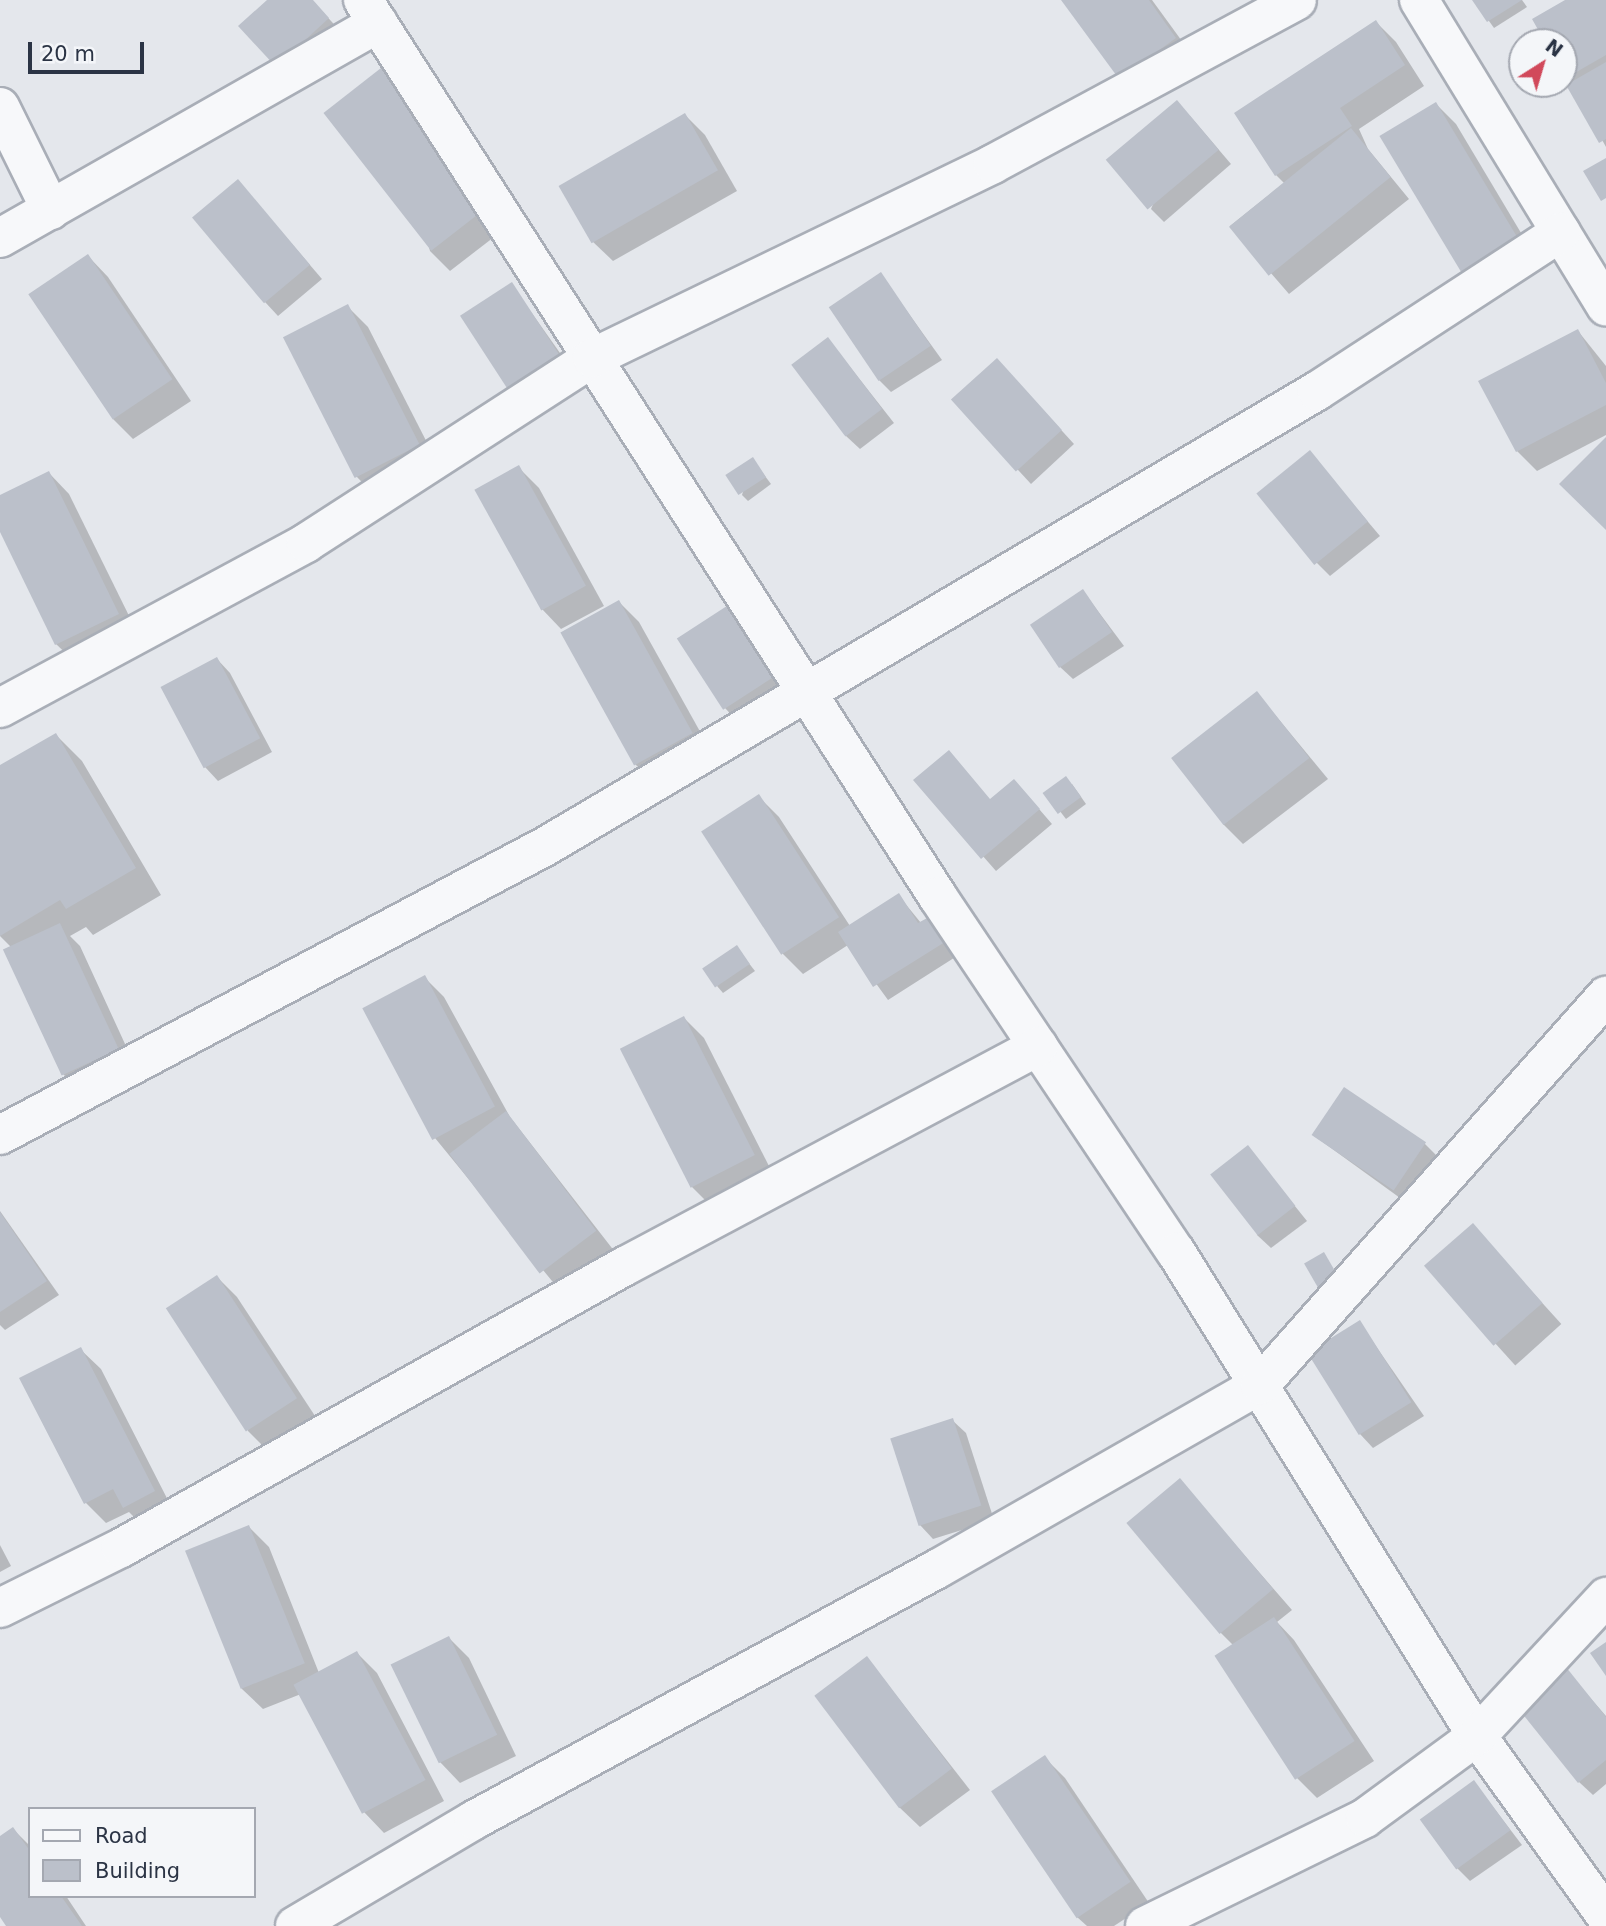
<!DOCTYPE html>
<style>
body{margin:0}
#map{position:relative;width:1606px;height:1926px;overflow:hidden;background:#e4e7ec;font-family:"DejaVu Sans",sans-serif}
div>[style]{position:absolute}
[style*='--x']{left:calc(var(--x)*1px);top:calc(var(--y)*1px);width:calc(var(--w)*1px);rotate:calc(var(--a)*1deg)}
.shadow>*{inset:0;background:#0003;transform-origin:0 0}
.building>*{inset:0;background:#bbc0ca;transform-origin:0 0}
.roads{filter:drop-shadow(2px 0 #a9aeb7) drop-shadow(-2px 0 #a9aeb7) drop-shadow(0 2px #a9aeb7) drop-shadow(0 -2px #a9aeb7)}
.street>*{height:38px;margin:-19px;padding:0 19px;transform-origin:19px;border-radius:19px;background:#f7f8fa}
span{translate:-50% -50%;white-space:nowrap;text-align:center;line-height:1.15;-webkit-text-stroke:6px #f4f6f9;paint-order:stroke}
.legend{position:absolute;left:28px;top:1807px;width:228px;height:91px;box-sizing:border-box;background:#f4f6f9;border:2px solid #a4a8b1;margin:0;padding:9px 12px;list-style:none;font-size:21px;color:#2b3445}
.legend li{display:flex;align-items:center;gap:14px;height:35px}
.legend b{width:35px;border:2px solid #a4a8b1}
.north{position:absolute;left:1508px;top:28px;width:70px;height:70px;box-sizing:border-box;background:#f4f6f9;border:2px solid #a4a8b1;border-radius:50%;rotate:37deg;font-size:19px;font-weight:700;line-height:28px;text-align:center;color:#2b3445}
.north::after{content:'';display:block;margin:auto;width:24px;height:32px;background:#d1495b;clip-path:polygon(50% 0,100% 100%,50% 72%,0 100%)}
.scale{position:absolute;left:28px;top:42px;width:116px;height:32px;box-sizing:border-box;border:4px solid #2b3445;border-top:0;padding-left:9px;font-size:21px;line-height:24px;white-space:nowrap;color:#2b3445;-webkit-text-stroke:5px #f4f6f9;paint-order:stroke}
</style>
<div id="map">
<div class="shadow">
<div style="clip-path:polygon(270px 0,312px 0,341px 32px,290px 79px)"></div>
<div style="clip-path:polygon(1064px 0,1152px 0,1195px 59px,1120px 78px)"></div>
<div style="clip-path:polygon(1474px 0,1522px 0,1527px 7px,1494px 28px)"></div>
<div style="clip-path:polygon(1569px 0,1606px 0,1606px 147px,1564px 71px,1564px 42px,1547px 42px)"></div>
<div style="clip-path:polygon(1376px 22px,1396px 42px,1424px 86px,1359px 129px,1368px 149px,1409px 199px,1289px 294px,1230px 226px,1284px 183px,1276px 175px)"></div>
<div style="clip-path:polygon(381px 70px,507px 227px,450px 271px,430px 251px)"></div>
<div style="clip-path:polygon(1436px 104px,1456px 124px,1539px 263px,1485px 296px)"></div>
<div style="clip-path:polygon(685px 115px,705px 135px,737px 191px,613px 261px,592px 241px)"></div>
<div style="clip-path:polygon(1190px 116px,1231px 164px,1164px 222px,1151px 209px)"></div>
<div style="clip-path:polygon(238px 181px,322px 279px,278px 316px,265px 302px)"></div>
<div style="clip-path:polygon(88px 256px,108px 277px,191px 401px,133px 439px,113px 419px)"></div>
<div style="clip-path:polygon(881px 275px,942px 360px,891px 392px,878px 379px)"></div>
<div style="clip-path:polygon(512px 285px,572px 370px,521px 402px,508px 389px)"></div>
<div style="clip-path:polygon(348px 307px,368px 327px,439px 466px,377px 498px,357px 477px)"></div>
<div style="clip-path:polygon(1578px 331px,1606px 366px,1606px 435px,1537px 471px,1517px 451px)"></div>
<div style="clip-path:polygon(828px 339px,894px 423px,860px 449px,846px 436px)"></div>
<div style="clip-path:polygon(1010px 374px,1074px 444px,1031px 484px,953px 400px)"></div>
<div style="clip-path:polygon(1310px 453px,1380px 536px,1330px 576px,1316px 562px)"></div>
<div style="clip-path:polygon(753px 460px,771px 484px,748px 501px,742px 495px)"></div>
<div style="clip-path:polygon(519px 468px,539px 488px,604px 606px,561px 629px,541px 608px)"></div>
<div style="clip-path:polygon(49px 473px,69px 494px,138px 634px,77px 664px,56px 644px,0 528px,0 497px)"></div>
<div style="clip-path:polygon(1083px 591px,1124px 646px,1073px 679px,1059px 666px)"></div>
<div style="clip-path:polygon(619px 602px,639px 622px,712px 753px,655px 784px,635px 764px)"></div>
<div style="clip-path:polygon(733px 604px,791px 688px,738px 722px,725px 708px)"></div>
<div style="clip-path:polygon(217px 659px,230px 673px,272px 752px,218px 781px,205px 767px,162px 688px)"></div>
<div style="clip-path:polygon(1257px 693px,1328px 779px,1243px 844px,1223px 824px)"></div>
<div style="clip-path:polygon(56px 735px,82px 761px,161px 895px,93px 935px,86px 927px,70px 936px,80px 946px,137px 1070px,83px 1094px,63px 1074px,5px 950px,11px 947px,0 936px,0 766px)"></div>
<div style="clip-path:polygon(916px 780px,991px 801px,1027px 795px,1052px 824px,996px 871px)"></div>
<div style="clip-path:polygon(1072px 784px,1086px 804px,1066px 819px,1046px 793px)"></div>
<div style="clip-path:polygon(758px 796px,779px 817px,850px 926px,899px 896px,921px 923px,928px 919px,957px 956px,888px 1000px,848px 945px,803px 974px,783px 954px)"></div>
<div style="clip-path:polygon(737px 948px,755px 971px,723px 993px,717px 986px)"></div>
<div style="clip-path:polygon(424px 977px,444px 997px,510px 1117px,615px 1252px,561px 1292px,435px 1138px)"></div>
<div style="clip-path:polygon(684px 1018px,704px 1038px,774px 1176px,712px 1207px,692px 1187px)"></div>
<div style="clip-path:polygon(1313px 1135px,1425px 1144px,1438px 1157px,1407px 1203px)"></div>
<div style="clip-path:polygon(1248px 1148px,1307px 1221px,1271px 1248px,1257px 1235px)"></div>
<div style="clip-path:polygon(0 1211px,59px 1295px,5px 1330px,0 1325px)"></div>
<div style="left:1473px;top:1226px;width:132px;height:62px;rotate:48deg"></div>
<div style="clip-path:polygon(217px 1277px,237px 1297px,317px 1419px,268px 1451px,248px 1431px)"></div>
<div style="clip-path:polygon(1360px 1323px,1424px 1416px,1373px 1448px,1360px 1434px,1309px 1354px)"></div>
<div style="clip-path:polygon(80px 1349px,101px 1369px,174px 1512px,144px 1527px,129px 1512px,106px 1523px,86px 1503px)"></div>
<div style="clip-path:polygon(952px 1420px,966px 1433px,994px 1520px,933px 1539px,920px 1525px)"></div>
<div style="clip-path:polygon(1180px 1481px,1292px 1610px,1277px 1622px,1294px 1640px,1374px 1761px,1317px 1798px,1297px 1778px,1234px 1646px,1220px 1632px)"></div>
<div style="clip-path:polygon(249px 1527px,269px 1547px,319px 1673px,357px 1653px,377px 1673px,444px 1801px,384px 1833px,364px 1812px,301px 1694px,263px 1709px,242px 1689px)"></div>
<div style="clip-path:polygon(0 1545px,11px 1566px,0 1572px)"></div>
<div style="clip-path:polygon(449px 1638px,469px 1658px,516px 1756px,460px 1783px,440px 1762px,392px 1665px)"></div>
<div style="clip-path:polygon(867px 1658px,970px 1790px,920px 1827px,899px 1807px)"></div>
<div style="clip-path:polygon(1566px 1670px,1606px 1716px,1606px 1784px,1593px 1795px,1579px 1782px)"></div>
<div style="clip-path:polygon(1045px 1758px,1065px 1778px,1149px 1903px,1114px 1926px,1087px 1926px,1077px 1917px)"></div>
<div style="clip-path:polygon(1474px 1782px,1522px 1845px,1470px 1881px,1457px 1868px)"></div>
<div style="clip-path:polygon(13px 1829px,30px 1846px,30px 1896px,66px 1896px,86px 1926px,8px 1926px,0 1914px,0 1839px)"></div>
</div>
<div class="building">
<div style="clip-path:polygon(267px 0,313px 0,329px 18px,276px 67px,238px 26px)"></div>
<div style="clip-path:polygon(1061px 0,1149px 0,1176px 38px,1119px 79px)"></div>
<div style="clip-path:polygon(1472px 0,1522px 0,1487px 22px)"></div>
<div style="clip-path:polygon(1565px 0,1606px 0,1606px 55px,1566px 78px,1564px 42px,1545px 42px,1532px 19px)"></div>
<div style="clip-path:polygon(1376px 20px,1405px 65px,1340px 108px,1352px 126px,1275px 176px,1234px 113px)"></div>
<div style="clip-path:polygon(1606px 62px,1606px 139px,1599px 143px,1566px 85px)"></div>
<div style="left:381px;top:68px;width:175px;height:73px;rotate:52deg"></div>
<div style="left:1177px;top:100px;width:65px;height:93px;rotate:50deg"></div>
<div style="left:1436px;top:102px;width:164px;height:66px;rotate:59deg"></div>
<div style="left:685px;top:113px;width:66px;height:146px;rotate:60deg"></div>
<div style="left:1351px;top:128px;width:63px;height:157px;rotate:51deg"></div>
<div style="clip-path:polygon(1606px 158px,1606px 198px,1601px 201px,1583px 171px)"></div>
<div style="left:238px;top:179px;width:112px;height:60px;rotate:50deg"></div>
<div style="left:88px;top:254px;width:151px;height:72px;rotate:56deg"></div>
<div style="left:881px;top:272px;width:89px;height:63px;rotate:56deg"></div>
<div style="left:512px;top:282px;width:88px;height:62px;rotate:57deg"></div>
<div style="left:348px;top:304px;width:158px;height:73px;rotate:63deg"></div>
<div style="clip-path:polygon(1578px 329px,1606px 383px,1606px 405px,1516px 452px,1478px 381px)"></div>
<div style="left:828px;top:337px;width:90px;height:46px;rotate:53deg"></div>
<div style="left:997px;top:358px;width:97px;height:62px;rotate:48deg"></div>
<div style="clip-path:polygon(1606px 437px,1606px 530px,1559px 484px)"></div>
<div style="left:1310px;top:450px;width:92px;height:69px;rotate:51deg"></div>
<div style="left:753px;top:457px;width:24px;height:33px;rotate:57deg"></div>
<div style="left:519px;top:465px;width:138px;height:51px;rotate:61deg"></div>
<div style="clip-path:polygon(49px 471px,119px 614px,55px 645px,0 532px,0 495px)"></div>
<div style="left:1083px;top:589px;width:52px;height:64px;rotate:56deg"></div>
<div style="left:619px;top:600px;width:152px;height:67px;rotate:61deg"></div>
<div style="left:733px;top:602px;width:85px;height:67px;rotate:57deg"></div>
<div style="left:217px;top:657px;width:92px;height:64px;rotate:62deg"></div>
<div style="left:1257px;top:691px;width:85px;height:109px;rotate:52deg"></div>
<div style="clip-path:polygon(56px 733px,136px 868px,66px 909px,60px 900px,0 936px,0 765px)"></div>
<div style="clip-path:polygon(949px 750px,990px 799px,1014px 779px,1040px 809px,981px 859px,913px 780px)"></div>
<div style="left:1066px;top:776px;width:26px;height:29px;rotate:54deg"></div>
<div style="left:759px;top:794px;width:147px;height:69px;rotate:57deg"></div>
<div style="clip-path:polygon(899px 893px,918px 923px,929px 917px,945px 942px,873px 987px,838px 932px)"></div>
<div style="left:60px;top:923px;width:139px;height:63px;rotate:65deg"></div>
<div style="left:737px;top:945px;width:23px;height:42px;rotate:56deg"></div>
<div style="left:425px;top:975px;width:149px;height:71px;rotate:62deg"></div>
<div style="left:684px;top:1016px;width:156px;height:72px;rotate:63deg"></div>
<div style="left:1344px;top:1087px;width:99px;height:58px;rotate:34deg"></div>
<div style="left:506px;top:1111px;width:150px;height:71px;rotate:53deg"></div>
<div style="left:1248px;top:1145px;width:77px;height:48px;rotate:52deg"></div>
<div style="clip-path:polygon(0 1212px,47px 1281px,0 1312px)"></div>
<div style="left:1473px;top:1223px;width:106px;height:65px;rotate:49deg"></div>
<div style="left:1324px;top:1252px;width:30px;height:23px;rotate:60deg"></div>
<div style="left:217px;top:1275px;width:147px;height:61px;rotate:57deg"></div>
<div style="left:1360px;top:1320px;width:97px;height:62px;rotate:58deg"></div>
<div style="clip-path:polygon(81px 1347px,155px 1491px,123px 1508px,113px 1489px,84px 1504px,19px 1378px)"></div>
<div style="left:953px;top:1418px;width:92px;height:66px;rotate:72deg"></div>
<div style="left:1180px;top:1478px;width:145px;height:70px;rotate:50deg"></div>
<div style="left:249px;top:1525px;width:149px;height:69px;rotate:68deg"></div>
<div style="left:1274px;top:1617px;width:148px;height:71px;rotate:57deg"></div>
<div style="left:449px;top:1636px;width:110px;height:65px;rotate:64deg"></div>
<div style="clip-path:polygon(1606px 1642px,1606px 1676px,1590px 1653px)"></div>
<div style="left:357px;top:1651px;width:146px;height:72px;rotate:62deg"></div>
<div style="left:867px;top:1656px;width:141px;height:66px;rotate:53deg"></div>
<div style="clip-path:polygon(1566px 1667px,1606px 1717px,1606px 1760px,1578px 1783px,1517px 1707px)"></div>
<div style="left:1045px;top:1755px;width:153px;height:65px;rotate:56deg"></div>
<div style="left:1474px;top:1780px;width:62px;height:67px;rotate:54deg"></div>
<div style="clip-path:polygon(13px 1827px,30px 1851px,30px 1896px,61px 1896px,82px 1926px,6px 1926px,0 1917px,0 1836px)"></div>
</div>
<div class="roads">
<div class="street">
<div style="--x:363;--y:0;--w:1065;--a:57.34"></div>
<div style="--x:938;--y:897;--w:427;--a:56.2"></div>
<div style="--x:1176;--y:1252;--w:570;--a:58.12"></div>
<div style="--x:1477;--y:1736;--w:221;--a:54.4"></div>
<div style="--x:1419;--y:0;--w:359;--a:58.6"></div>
<div style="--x:0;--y:107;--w:115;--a:63.7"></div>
<div style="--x:0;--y:238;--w:435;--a:-29.6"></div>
<div style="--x:0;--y:708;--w:348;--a:-28.3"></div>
<div style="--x:306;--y:543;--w:341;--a:-32.9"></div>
<div style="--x:592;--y:358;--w:445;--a:-25.8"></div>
<div style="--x:993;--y:164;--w:345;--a:-28.3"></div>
<div style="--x:0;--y:1135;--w:618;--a:-27.89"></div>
<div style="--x:546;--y:846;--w:895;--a:-30.55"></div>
<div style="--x:1317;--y:391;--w:291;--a:-33.1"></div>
<div style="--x:0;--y:1608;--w:135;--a:-26.4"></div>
<div style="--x:121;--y:1548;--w:578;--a:-29.23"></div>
<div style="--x:625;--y:1266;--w:468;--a:-28"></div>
<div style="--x:295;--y:1926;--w:208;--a:-30.6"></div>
<div style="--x:474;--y:1820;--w:527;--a:-28.46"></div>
<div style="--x:937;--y:1569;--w:372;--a:-29.7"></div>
<div style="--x:1260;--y:1385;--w:521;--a:-48.35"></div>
<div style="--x:1145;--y:1926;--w:245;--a:-26.1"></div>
<div style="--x:1365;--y:1818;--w:139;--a:-36.2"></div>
<div style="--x:1477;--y:1736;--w:190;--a:-47.1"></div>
</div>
</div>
<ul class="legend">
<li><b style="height:9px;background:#f7f8fa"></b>Road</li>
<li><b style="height:19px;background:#bbc0ca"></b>Building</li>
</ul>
<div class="north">N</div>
<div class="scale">20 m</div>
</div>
